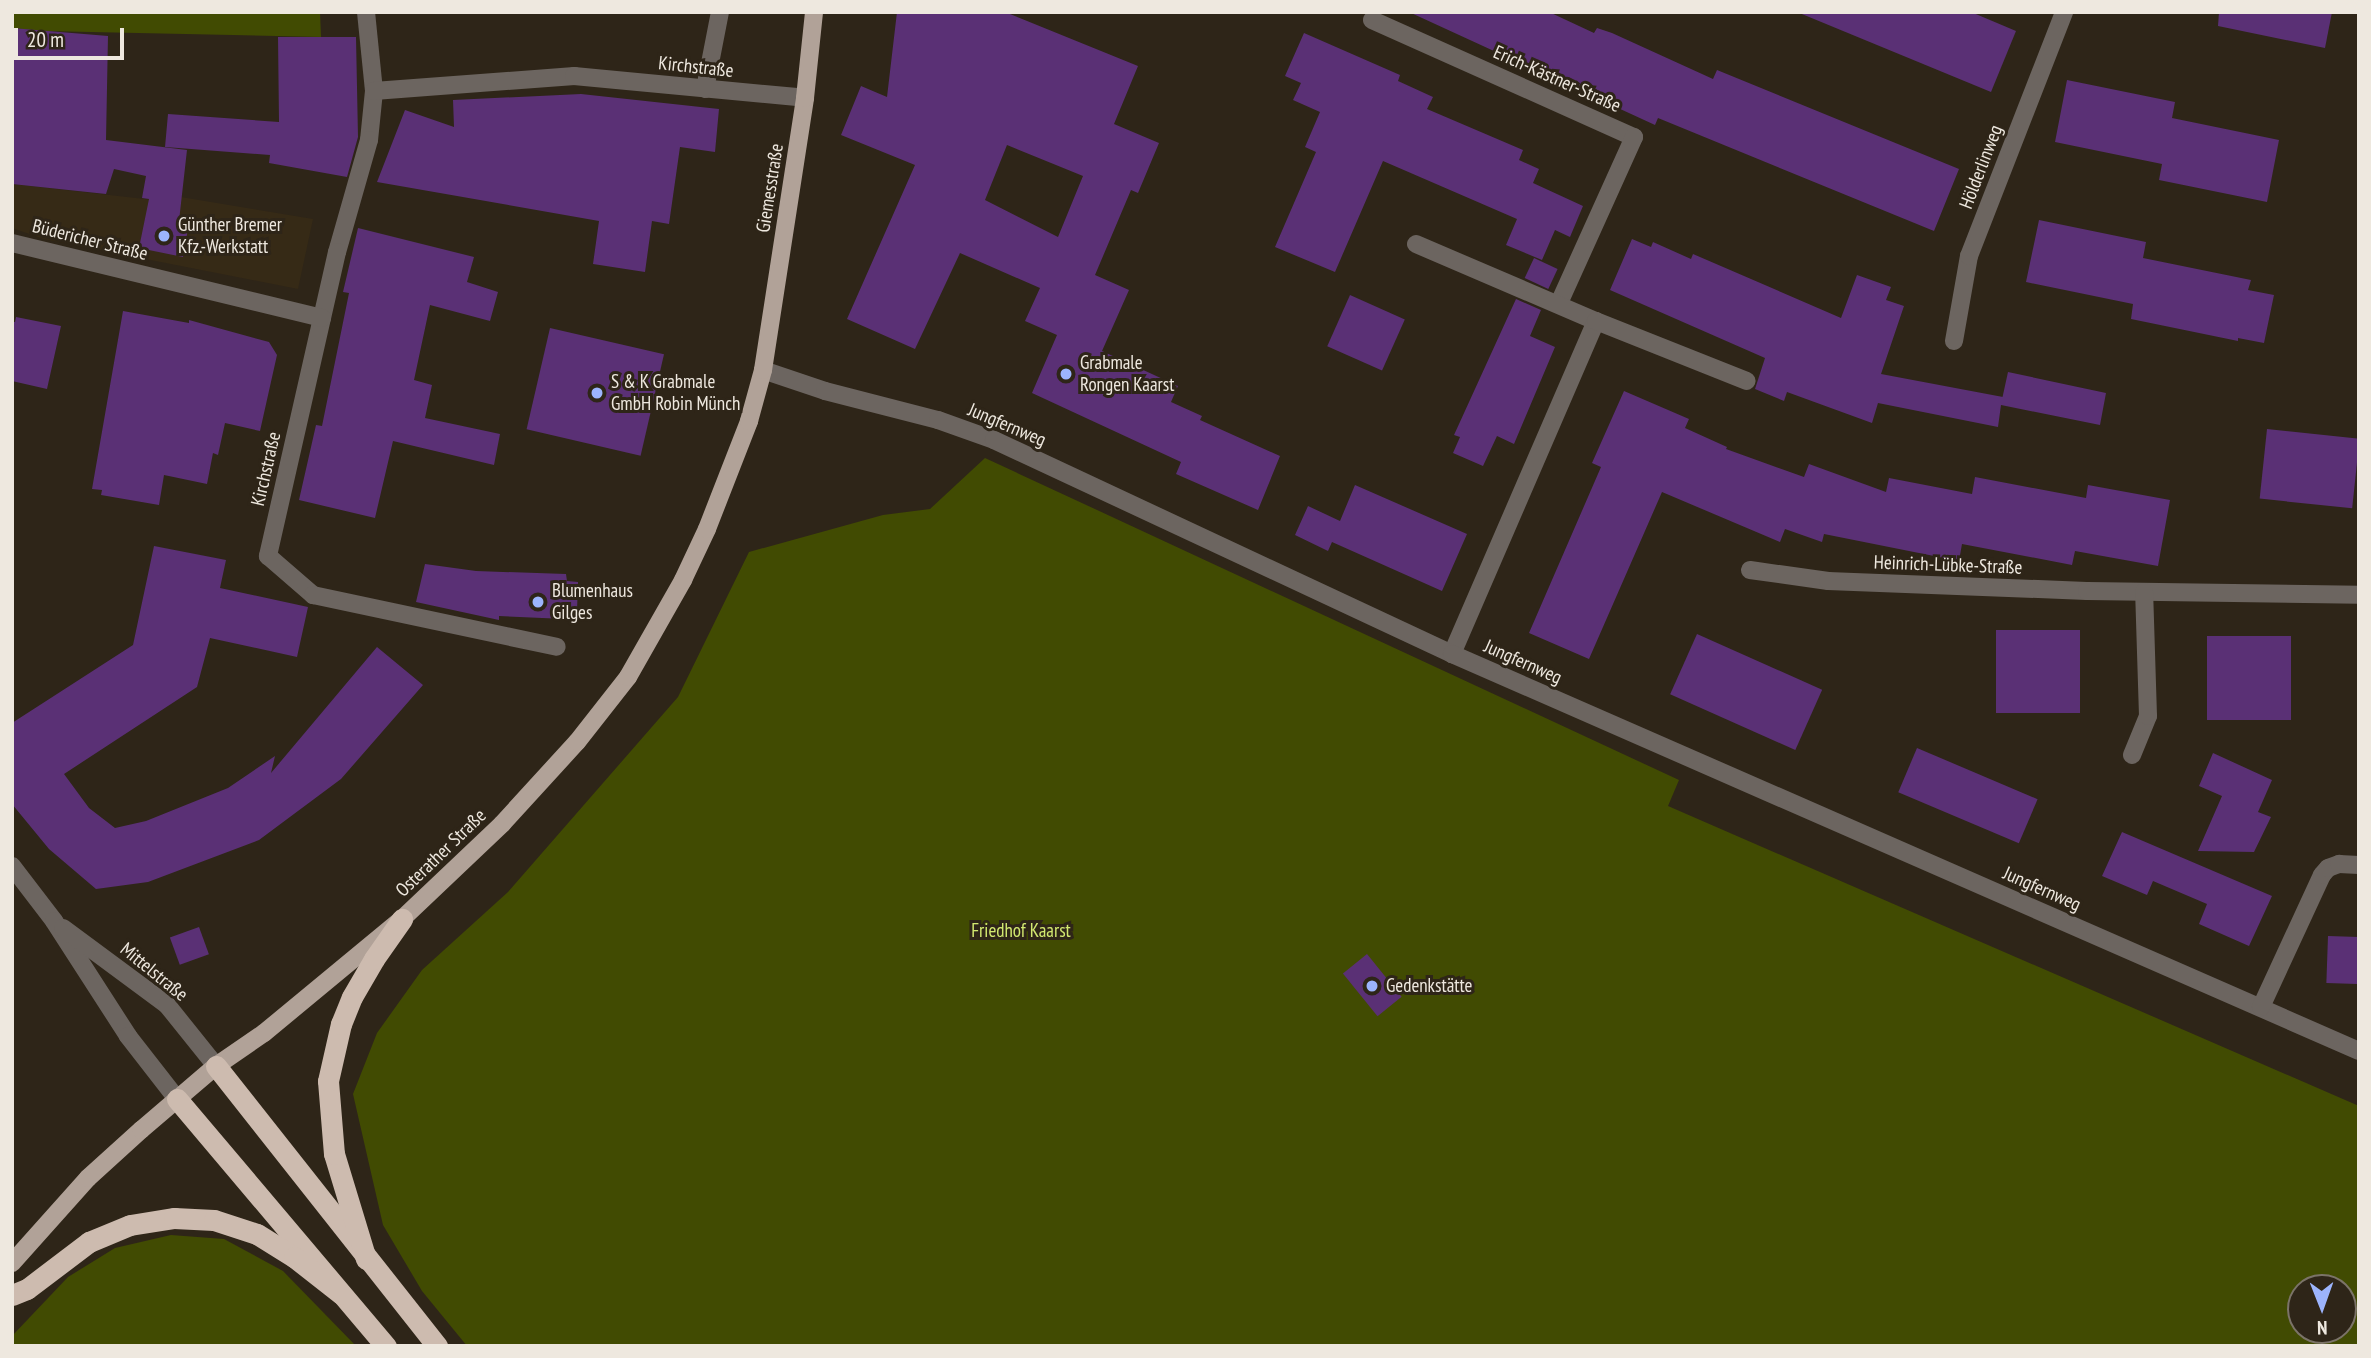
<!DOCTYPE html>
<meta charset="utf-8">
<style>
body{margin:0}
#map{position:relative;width:2371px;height:1358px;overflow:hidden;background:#2e2518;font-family:"PT Sans Narrow",sans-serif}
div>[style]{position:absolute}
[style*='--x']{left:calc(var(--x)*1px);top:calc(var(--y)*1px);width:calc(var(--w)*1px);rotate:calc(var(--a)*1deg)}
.built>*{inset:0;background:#362a16}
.green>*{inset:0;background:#414b02}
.building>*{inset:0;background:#5a3075;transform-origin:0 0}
.minor>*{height:18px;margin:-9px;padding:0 9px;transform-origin:9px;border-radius:9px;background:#6c6560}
.major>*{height:18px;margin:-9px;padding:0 9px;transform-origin:9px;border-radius:9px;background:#b1a298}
.highway>*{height:21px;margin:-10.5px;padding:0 10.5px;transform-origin:10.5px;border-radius:10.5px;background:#cdbbaf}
.dots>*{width:19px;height:19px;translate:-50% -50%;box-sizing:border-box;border:4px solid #2e2518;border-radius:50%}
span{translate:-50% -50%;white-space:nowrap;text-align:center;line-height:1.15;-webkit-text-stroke:6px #2e2518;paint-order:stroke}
.street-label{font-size:19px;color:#eee8df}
.poi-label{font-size:19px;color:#eee8df}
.left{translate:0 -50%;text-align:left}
.park-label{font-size:19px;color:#d2e870}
.frame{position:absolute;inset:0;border:14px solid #eee8df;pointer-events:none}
.north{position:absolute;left:2287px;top:1274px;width:70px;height:70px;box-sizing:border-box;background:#2e2518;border:2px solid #7b7368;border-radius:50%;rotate:179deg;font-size:19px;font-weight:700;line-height:28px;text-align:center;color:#eee8df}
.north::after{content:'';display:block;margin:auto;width:24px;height:32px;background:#9cb4fd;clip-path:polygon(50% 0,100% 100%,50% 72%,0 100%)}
.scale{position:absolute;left:14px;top:28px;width:110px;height:32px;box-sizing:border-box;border:4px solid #eee8df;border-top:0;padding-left:9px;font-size:21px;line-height:24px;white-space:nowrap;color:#eee8df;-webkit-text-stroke:5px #2e2518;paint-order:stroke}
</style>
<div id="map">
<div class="built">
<div style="clip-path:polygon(12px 184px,180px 203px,181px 197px,313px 219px,298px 289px,44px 239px,12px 228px)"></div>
</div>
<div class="green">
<div style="clip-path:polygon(12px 12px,320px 12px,321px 37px,43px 31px,12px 28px)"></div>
<div style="clip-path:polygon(evenodd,985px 458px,1679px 780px,1668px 806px,2359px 1106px,2359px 1346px,467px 1346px,422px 1291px,383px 1225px,353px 1094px,377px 1033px,422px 970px,508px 892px,678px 697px,749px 552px,883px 515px,930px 509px,985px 458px,2301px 1288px,2343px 1288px,2343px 1330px,2301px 1330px,2301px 1288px)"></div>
<div style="clip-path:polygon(171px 1235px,224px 1239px,283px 1271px,356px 1346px,12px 1346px,12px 1336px,68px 1277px,115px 1248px)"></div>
</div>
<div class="building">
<div style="clip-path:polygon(evenodd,897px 12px,1005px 12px,1138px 66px,1114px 124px,1159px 143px,1138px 193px,1131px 190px,1095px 275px,1129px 290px,1102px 351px,1178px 386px,1171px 402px,1202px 416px,1200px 420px,1280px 456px,1258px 510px,1176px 474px,1181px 462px,1032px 393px,1057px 335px,1025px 321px,1040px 288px,960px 253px,915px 349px,847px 319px,915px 165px,841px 135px,861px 86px,887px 97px,897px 12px,1007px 145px,1083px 176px,1058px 237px,985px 200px,1007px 145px)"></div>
<div style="clip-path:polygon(1409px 12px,1549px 12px,1594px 33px,1597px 28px,1612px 33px,1713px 79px,1717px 70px,1959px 169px,1934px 231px,1658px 118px,1655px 125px)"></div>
<div style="clip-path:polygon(1797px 12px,1971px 12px,2016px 31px,1991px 92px)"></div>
<div style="clip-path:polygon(2219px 12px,2332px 12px,2325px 48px,2218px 26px)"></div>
<div style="clip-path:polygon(12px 28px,108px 36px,106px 140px,187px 150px,179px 221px,189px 223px,183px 257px,139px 248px,149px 199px,142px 198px,146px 176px,114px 169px,106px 194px,12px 184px)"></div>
<div style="clip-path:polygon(1304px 33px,1400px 75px,1398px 81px,1433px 97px,1427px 109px,1523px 150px,1519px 160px,1539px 169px,1533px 183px,1583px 206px,1570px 237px,1555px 230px,1542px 260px,1506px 245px,1517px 219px,1383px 161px,1335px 272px,1275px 247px,1316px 152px,1305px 147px,1320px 112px,1293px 100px,1301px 83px,1285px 76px)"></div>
<div style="clip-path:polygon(278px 37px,356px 37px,358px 137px,347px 177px,269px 163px,270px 155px,165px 147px,168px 114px,279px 122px)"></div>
<div style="clip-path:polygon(2067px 80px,2175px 102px,2172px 118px,2279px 140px,2267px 202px,2159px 180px,2162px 164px,2055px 142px)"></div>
<div style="clip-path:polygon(581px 94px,719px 109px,715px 152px,680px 147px,669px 224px,652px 221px,645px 272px,593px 264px,599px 221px,377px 182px,405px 110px,454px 127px,453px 100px)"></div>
<div style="clip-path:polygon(2039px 220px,2146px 242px,2143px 258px,2251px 280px,2248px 290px,2274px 295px,2264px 343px,2238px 338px,2238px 341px,2131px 319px,2133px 304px,2026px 282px)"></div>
<div style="clip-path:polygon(358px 228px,474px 257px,467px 282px,498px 292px,490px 321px,430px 305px,414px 380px,432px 385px,425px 418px,500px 434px,494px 465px,393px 441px,375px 518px,299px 500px,316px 425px,322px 426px,349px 293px,343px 292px)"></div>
<div style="clip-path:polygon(1632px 239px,1651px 247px,1653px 242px,1691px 259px,1693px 254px,1841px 318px,1857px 275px,1891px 287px,1886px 300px,1904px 306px,1881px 374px,2003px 397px,2001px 404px,2008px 372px,2106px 393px,2100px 425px,2001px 405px,1998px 427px,1878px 403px,1872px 423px,1787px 392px,1784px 401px,1755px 389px,1765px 358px,1610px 290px)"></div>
<div style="left:1534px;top:258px;width:26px;height:22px;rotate:25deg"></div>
<div style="left:1350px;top:295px;width:60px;height:56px;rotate:24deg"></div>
<div style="clip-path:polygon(1516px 299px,1541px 310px,1530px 336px,1555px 347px,1514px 444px,1497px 436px,1483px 466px,1453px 453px,1460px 437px,1454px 435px)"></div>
<div style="clip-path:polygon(123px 311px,189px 323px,189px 320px,269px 342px,277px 355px,260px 431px,225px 423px,218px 455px,213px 453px,207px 484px,164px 475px,159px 505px,101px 495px,102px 490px,92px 489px)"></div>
<div style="clip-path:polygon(16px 317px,61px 326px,47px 389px,12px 381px,12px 322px,15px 322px)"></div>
<div style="left:550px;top:328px;width:117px;height:104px;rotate:13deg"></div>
<div style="clip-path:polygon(1624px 391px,1689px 419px,1685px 428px,1727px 447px,1726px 449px,1804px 477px,1809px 464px,1886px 492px,1889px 478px,1972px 494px,1975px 477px,2086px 498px,2088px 485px,2170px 500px,2158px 566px,2075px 551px,2072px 565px,1962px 544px,1959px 561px,1824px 534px,1822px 542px,1785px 529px,1780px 542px,1662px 492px,1589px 659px,1529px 633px,1601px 467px,1592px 463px)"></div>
<div style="left:2267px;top:429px;width:93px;height:70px;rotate:6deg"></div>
<div style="clip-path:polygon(1355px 485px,1467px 534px,1442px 591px,1332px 542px,1328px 551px,1295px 535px,1308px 506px,1340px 521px)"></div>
<div style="clip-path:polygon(154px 546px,226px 560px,220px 588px,308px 607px,297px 657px,210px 638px,197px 687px,64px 774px,89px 808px,115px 828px,146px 821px,228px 788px,275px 756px,271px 773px,377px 647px,423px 685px,341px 779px,259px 840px,148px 882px,96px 889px,49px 849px,12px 804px,12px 723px,133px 645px)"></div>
<div style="clip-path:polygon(425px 564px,476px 571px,566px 574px,567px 581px,578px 582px,577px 611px,566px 611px,565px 619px,499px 616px,499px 620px,416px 602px)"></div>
<div style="left:2080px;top:630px;width:83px;height:84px;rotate:90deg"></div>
<div style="left:1697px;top:634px;width:137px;height:66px;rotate:24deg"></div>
<div style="left:2291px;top:636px;width:84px;height:84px;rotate:90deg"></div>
<div style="left:1917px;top:748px;width:131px;height:48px;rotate:23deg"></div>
<div style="clip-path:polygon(2213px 753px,2272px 780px,2258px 812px,2271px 817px,2254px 852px,2198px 851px,2222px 796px,2199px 786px)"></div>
<div style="clip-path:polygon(2122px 832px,2272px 896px,2249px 946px,2199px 924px,2207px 904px,2153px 881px,2147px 895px,2102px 876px)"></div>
<div style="left:199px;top:927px;width:29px;height:31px;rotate:70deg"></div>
<div style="left:2328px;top:936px;width:31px;height:47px;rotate:2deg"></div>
<div style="left:1367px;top:954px;width:55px;height:31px;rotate:51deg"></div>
</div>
<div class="minor">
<div style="--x:366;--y:12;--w:79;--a:84.2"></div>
<div style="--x:374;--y:91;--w:49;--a:95.8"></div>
<div style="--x:369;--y:140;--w:116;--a:105.9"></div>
<div style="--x:337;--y:252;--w:312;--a:102.8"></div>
<div style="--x:268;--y:556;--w:60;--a:40.9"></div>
<div style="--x:313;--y:595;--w:249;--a:12"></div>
<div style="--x:1372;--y:20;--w:287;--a:24.1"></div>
<div style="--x:1634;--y:137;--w:182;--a:114.3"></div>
<div style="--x:705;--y:89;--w:78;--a:-79"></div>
<div style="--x:374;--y:91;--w:201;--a:-4.3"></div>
<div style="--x:574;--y:76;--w:232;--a:5.4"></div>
<div style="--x:12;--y:243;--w:319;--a:13.6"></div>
<div style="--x:1416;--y:244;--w:196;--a:23.2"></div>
<div style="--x:1596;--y:321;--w:363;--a:113.4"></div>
<div style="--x:1596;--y:321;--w:162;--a:21.7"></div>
<div style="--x:1954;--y:341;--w:86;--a:-80"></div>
<div style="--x:1969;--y:256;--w:262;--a:-68.7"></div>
<div style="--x:763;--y:370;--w:65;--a:18.7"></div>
<div style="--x:825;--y:391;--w:117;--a:14.4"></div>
<div style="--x:938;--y:420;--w:59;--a:19.7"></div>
<div style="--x:994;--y:440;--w:506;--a:25.04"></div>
<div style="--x:1452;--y:654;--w:990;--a:23.64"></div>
<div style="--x:1750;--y:570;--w:79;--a:8"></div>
<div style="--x:1828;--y:581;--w:259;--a:2.2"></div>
<div style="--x:2087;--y:591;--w:272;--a:0.8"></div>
<div style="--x:2132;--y:755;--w:42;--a:-67.7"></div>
<div style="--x:2148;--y:716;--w:124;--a:-91.8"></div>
<div style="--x:12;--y:866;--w:69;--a:52.6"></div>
<div style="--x:54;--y:921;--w:137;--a:57.2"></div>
<div style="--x:128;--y:1036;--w:80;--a:52.1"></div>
<div style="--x:63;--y:928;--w:129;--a:36.5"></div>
<div style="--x:167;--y:1005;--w:78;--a:51.2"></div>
<div style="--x:2261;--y:1007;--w:145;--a:-65.2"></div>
<div style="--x:2322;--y:875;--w:9;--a:-49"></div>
<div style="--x:2328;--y:868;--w:12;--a:-20"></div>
<div style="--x:2339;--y:864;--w:20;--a:3"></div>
</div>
<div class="major">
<div style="--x:12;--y:1263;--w:114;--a:-48.2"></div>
<div style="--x:88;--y:1178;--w:72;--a:-42.2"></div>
<div style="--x:141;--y:1130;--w:99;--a:-40.5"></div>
<div style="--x:216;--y:1066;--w:58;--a:-34.5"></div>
<div style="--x:264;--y:1033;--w:179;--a:-39.6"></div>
<div style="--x:402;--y:919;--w:138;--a:-43.5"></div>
<div style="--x:502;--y:824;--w:111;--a:-47.6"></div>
<div style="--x:577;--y:742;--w:83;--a:-51.9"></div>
<div style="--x:628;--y:677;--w:112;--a:-60.4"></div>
<div style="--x:683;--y:580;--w:56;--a:-64.8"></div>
<div style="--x:707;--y:529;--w:116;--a:-68.7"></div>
<div style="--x:749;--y:421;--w:53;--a:-74.6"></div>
<div style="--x:763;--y:370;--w:275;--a:-81.2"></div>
<div style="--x:805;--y:98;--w:86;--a:-84"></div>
</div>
<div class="highway">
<div style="--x:216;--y:1066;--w:357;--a:51.7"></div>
<div style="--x:177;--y:1099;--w:324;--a:49.8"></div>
<div style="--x:366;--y:1259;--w:110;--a:-106.9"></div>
<div style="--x:334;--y:1154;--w:73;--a:-94.7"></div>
<div style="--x:328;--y:1081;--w:58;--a:-77.2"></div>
<div style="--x:341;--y:1024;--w:29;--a:-68"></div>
<div style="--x:352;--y:997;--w:44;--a:-59.9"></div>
<div style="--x:374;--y:959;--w:49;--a:-55"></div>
<div style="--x:12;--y:1295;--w:16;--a:-22"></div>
<div style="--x:27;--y:1289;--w:78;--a:-37.2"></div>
<div style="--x:89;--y:1242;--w:44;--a:-22.5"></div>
<div style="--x:130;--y:1225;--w:45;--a:-9"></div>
<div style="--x:174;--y:1218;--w:40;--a:2.9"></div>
<div style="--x:214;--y:1220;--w:45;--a:18"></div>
<div style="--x:257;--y:1234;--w:44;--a:31.9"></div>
<div style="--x:294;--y:1257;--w:60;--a:38.2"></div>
</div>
<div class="dots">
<div style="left:164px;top:236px;background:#9cb4fd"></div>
<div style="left:1066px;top:374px;background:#9cb4fd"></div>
<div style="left:597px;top:393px;background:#9cb4fd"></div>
<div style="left:538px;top:602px;background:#9cb4fd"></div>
<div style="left:1372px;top:986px;background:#9cb4fd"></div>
</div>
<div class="street-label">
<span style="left:696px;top:67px;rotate:6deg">Kirchstraße</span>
<span style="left:1557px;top:79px;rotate:24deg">Erich-Kästner-Straße</span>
<span style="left:1981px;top:167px;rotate:-69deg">Hölderlinweg</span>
<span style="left:770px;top:188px;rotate:-81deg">Giemesstraße</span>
<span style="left:90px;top:240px;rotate:14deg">Büdericher Straße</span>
<span style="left:1007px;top:425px;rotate:23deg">Jungfernweg</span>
<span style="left:266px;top:469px;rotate:-77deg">Kirchstraße</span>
<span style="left:1948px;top:565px;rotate:2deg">Heinrich-Lübke-Straße</span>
<span style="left:1523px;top:662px;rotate:24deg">Jungfernweg</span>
<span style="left:441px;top:853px;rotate:-44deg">Osterather Straße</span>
<span style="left:2042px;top:889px;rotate:24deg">Jungfernweg</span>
<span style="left:154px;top:972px;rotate:39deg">Mittelstraße</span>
</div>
<div class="poi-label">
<span class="left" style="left:178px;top:236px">Günther Bremer<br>Kfz.-Werkstatt</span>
<span class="left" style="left:1080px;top:374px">Grabmale<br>Rongen Kaarst</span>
<span class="left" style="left:611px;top:393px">S &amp; K Grabmale<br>GmbH Robin Münch</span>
<span class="left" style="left:552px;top:602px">Blumenhaus<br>Gilges</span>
<span class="left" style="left:1386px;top:986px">Gedenkstätte</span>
</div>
<div class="park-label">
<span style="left:1021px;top:931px">Friedhof Kaarst</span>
</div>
<div class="frame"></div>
<div class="north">N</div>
<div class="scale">20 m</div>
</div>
